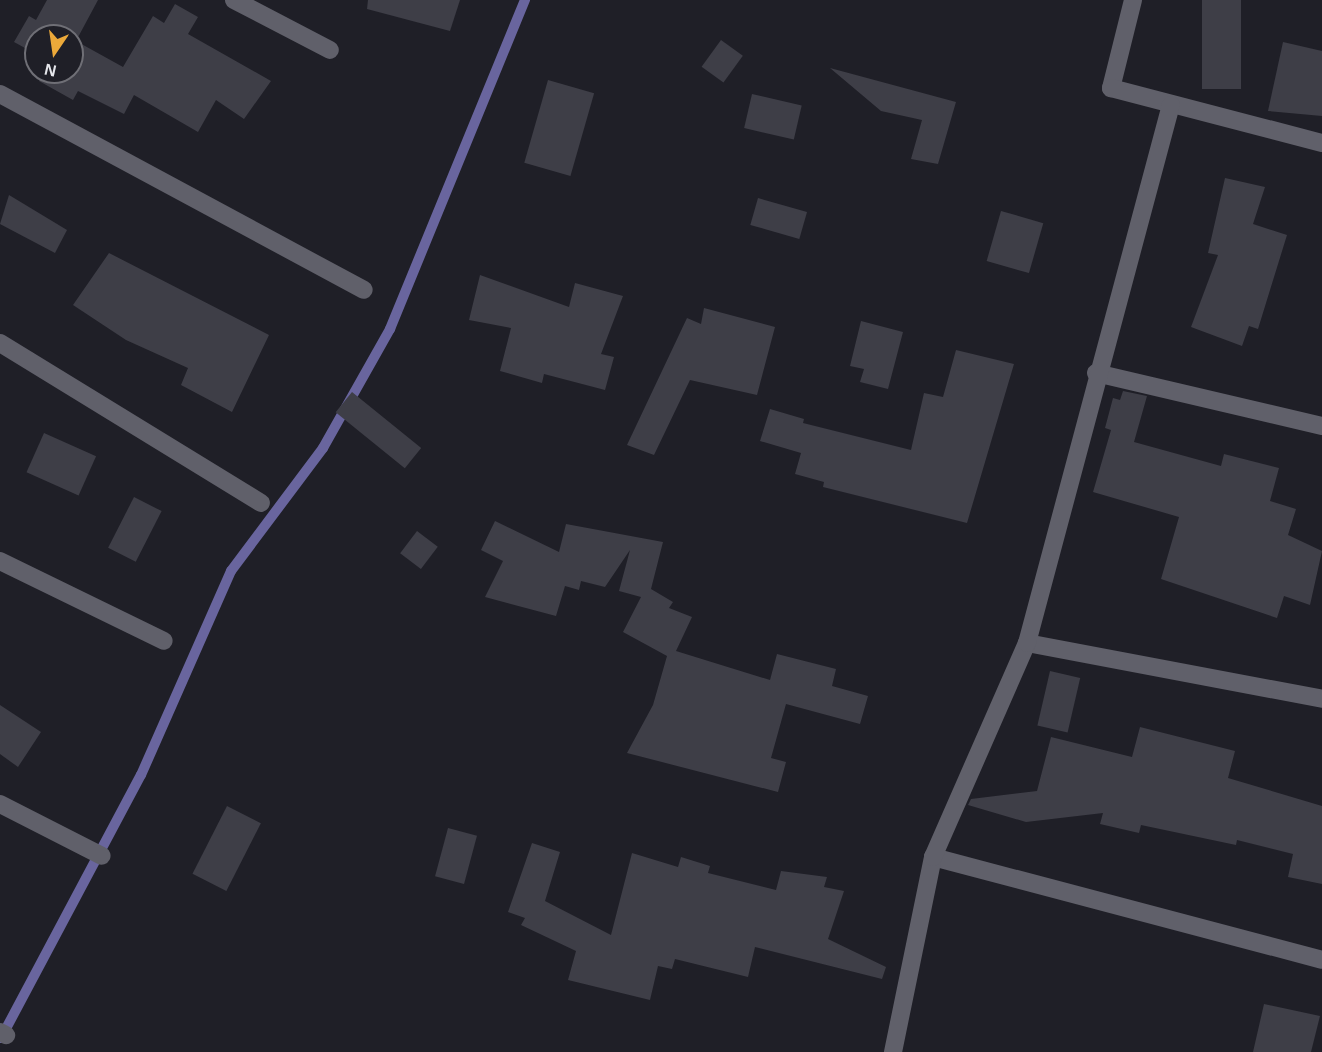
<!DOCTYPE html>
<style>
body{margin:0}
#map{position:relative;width:1322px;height:1052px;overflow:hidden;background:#1f1f27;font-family:Helvetica,sans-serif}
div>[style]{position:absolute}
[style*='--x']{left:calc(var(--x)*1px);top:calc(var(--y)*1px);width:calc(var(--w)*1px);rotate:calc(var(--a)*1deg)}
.stream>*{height:10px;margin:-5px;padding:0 5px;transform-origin:5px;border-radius:5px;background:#69659e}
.building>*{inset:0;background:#3e3e47;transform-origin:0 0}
.street>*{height:18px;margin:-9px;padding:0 9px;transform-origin:9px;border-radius:9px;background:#60606a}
span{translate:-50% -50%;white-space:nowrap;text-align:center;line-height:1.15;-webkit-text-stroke:6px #1f1f27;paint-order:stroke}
.north{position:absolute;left:24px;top:24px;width:60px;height:60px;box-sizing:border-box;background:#1f1f27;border:2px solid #6f6f76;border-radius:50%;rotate:193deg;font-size:16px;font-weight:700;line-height:24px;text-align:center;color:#e6e7ec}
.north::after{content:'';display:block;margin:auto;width:21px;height:27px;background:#eca93a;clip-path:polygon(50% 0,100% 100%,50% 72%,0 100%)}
</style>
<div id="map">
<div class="stream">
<div style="--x:1;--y:1038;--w:298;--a:-62"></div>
<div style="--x:141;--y:775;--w:223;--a:-66.2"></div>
<div style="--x:231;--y:571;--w:154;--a:-53.2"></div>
<div style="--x:323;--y:448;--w:137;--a:-60.6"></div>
<div style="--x:390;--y:329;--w:356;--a:-67.7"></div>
</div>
<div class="building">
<div style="clip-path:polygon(47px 0,98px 0,76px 41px,123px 67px,153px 16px,164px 23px,175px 4px,198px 17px,188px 34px,271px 81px,244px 119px,216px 100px,198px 132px,134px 95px,124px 114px,78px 91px,73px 100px,39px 81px,44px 72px,72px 72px,72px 36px,36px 36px,36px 54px,14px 42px,29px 16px,36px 20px)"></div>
<div style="clip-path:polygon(368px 0,460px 0,450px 31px,367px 9px)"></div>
<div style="left:1202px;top:0;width:39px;height:89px"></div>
<div style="left:721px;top:40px;width:27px;height:33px;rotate:36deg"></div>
<div style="clip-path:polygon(1283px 42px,1322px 51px,1322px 116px,1268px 111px)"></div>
<div style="clip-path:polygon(830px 68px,956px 102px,938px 164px,911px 159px,922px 120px,881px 111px)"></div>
<div style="left:548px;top:80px;width:48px;height:86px;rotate:16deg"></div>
<div style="left:752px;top:94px;width:51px;height:35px;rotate:13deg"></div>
<div style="clip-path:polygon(1225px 178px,1265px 187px,1253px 224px,1287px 235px,1258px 329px,1249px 326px,1242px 346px,1191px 327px,1218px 255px,1208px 253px)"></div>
<div style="clip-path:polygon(9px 195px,67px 230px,55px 253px,0 224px)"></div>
<div style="left:758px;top:198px;width:51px;height:28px;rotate:16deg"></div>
<div style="left:1001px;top:211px;width:44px;height:52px;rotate:16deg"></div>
<div style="clip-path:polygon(109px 253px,269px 335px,232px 412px,181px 385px,188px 368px,126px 340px,73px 305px)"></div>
<div style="clip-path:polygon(480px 275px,569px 307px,575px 283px,623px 296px,601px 354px,614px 357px,605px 390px,544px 374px,542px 383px,500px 371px,511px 328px,469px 320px)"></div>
<div style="clip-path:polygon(704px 308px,775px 327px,757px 395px,690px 380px,654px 455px,627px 445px,687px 318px,701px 324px)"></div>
<div style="clip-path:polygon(861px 321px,903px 332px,888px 389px,860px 382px,864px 369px,850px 366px)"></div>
<div style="clip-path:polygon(956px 350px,1014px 364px,967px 523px,823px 487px,824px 482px,795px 474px,801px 453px,760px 441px,770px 409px,804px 419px,803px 423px,911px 450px,924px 393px,943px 397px)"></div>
<div style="clip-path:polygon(1123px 391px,1147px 396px,1134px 442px,1221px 466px,1224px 454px,1279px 468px,1270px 501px,1296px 509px,1288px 535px,1322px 551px,1310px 605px,1284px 596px,1277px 618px,1161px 579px,1179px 517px,1093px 492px,1111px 430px,1105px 428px,1113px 398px,1120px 400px)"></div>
<div style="left:352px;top:392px;width:89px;height:26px;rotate:39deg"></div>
<div style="left:44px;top:433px;width:57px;height:43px;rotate:24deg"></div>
<div style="left:134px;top:497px;width:31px;height:57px;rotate:27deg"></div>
<div style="clip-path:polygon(495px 521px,559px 552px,566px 524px,663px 542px,651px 589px,673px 602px,669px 608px,692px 617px,676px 651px,770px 680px,777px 654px,836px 669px,832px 686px,868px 696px,860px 724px,786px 704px,771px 758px,786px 762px,778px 792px,627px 753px,653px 705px,667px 656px,623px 632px,641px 597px,619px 591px,630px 550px,605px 587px,581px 581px,579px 590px,565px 586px,556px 616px,485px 597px,503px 561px,481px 550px)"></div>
<div style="left:417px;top:531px;width:26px;height:28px;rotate:37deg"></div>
<div style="left:1050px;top:671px;width:31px;height:56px;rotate:13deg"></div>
<div style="clip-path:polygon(0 705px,41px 732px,18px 767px,0 754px)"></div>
<div style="clip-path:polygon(1140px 727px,1235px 751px,1228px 778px,1322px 806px,1322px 884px,1288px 877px,1293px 854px,1237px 840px,1236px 845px,1141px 825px,1139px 833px,1100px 824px,1103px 813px,1026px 822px,968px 805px,971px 799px,1037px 791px,1051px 737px,1132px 757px)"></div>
<div style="left:227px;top:806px;width:38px;height:76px;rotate:27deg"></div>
<div style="left:448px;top:828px;width:30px;height:50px;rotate:15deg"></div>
<div style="clip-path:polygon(532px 843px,560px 852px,545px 901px,611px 935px,632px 853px,678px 867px,681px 857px,710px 866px,708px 873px,776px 890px,781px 871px,827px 877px,824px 887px,844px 891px,828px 939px,886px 967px,882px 979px,755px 947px,748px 977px,675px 959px,672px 969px,658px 966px,650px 1000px,568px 980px,576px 951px,521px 925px,525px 918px,508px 912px)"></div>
<div style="clip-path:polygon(1264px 1004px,1320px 1016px,1311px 1052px,1253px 1052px)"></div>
</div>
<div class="street">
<div style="--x:234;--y:0;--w:108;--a:27.5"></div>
<div style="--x:1133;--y:0;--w:91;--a:104"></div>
<div style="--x:1111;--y:88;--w:218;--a:14.6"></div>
<div style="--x:0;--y:94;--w:413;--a:28.3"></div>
<div style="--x:0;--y:343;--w:306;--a:31.5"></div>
<div style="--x:1096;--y:373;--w:232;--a:13.2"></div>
<div style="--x:0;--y:561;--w:182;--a:26"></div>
<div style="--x:1027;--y:643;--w:300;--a:10.7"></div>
<div style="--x:0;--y:804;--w:114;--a:27"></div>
<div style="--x:933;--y:857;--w:402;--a:14.8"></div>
<div style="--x:0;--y:1032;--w:7;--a:27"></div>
<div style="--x:893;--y:1052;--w:199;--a:-78.4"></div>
<div style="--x:933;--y:857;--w:234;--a:-66.3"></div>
<div style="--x:1027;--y:643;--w:557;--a:-75.02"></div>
</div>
<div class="north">N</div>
</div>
